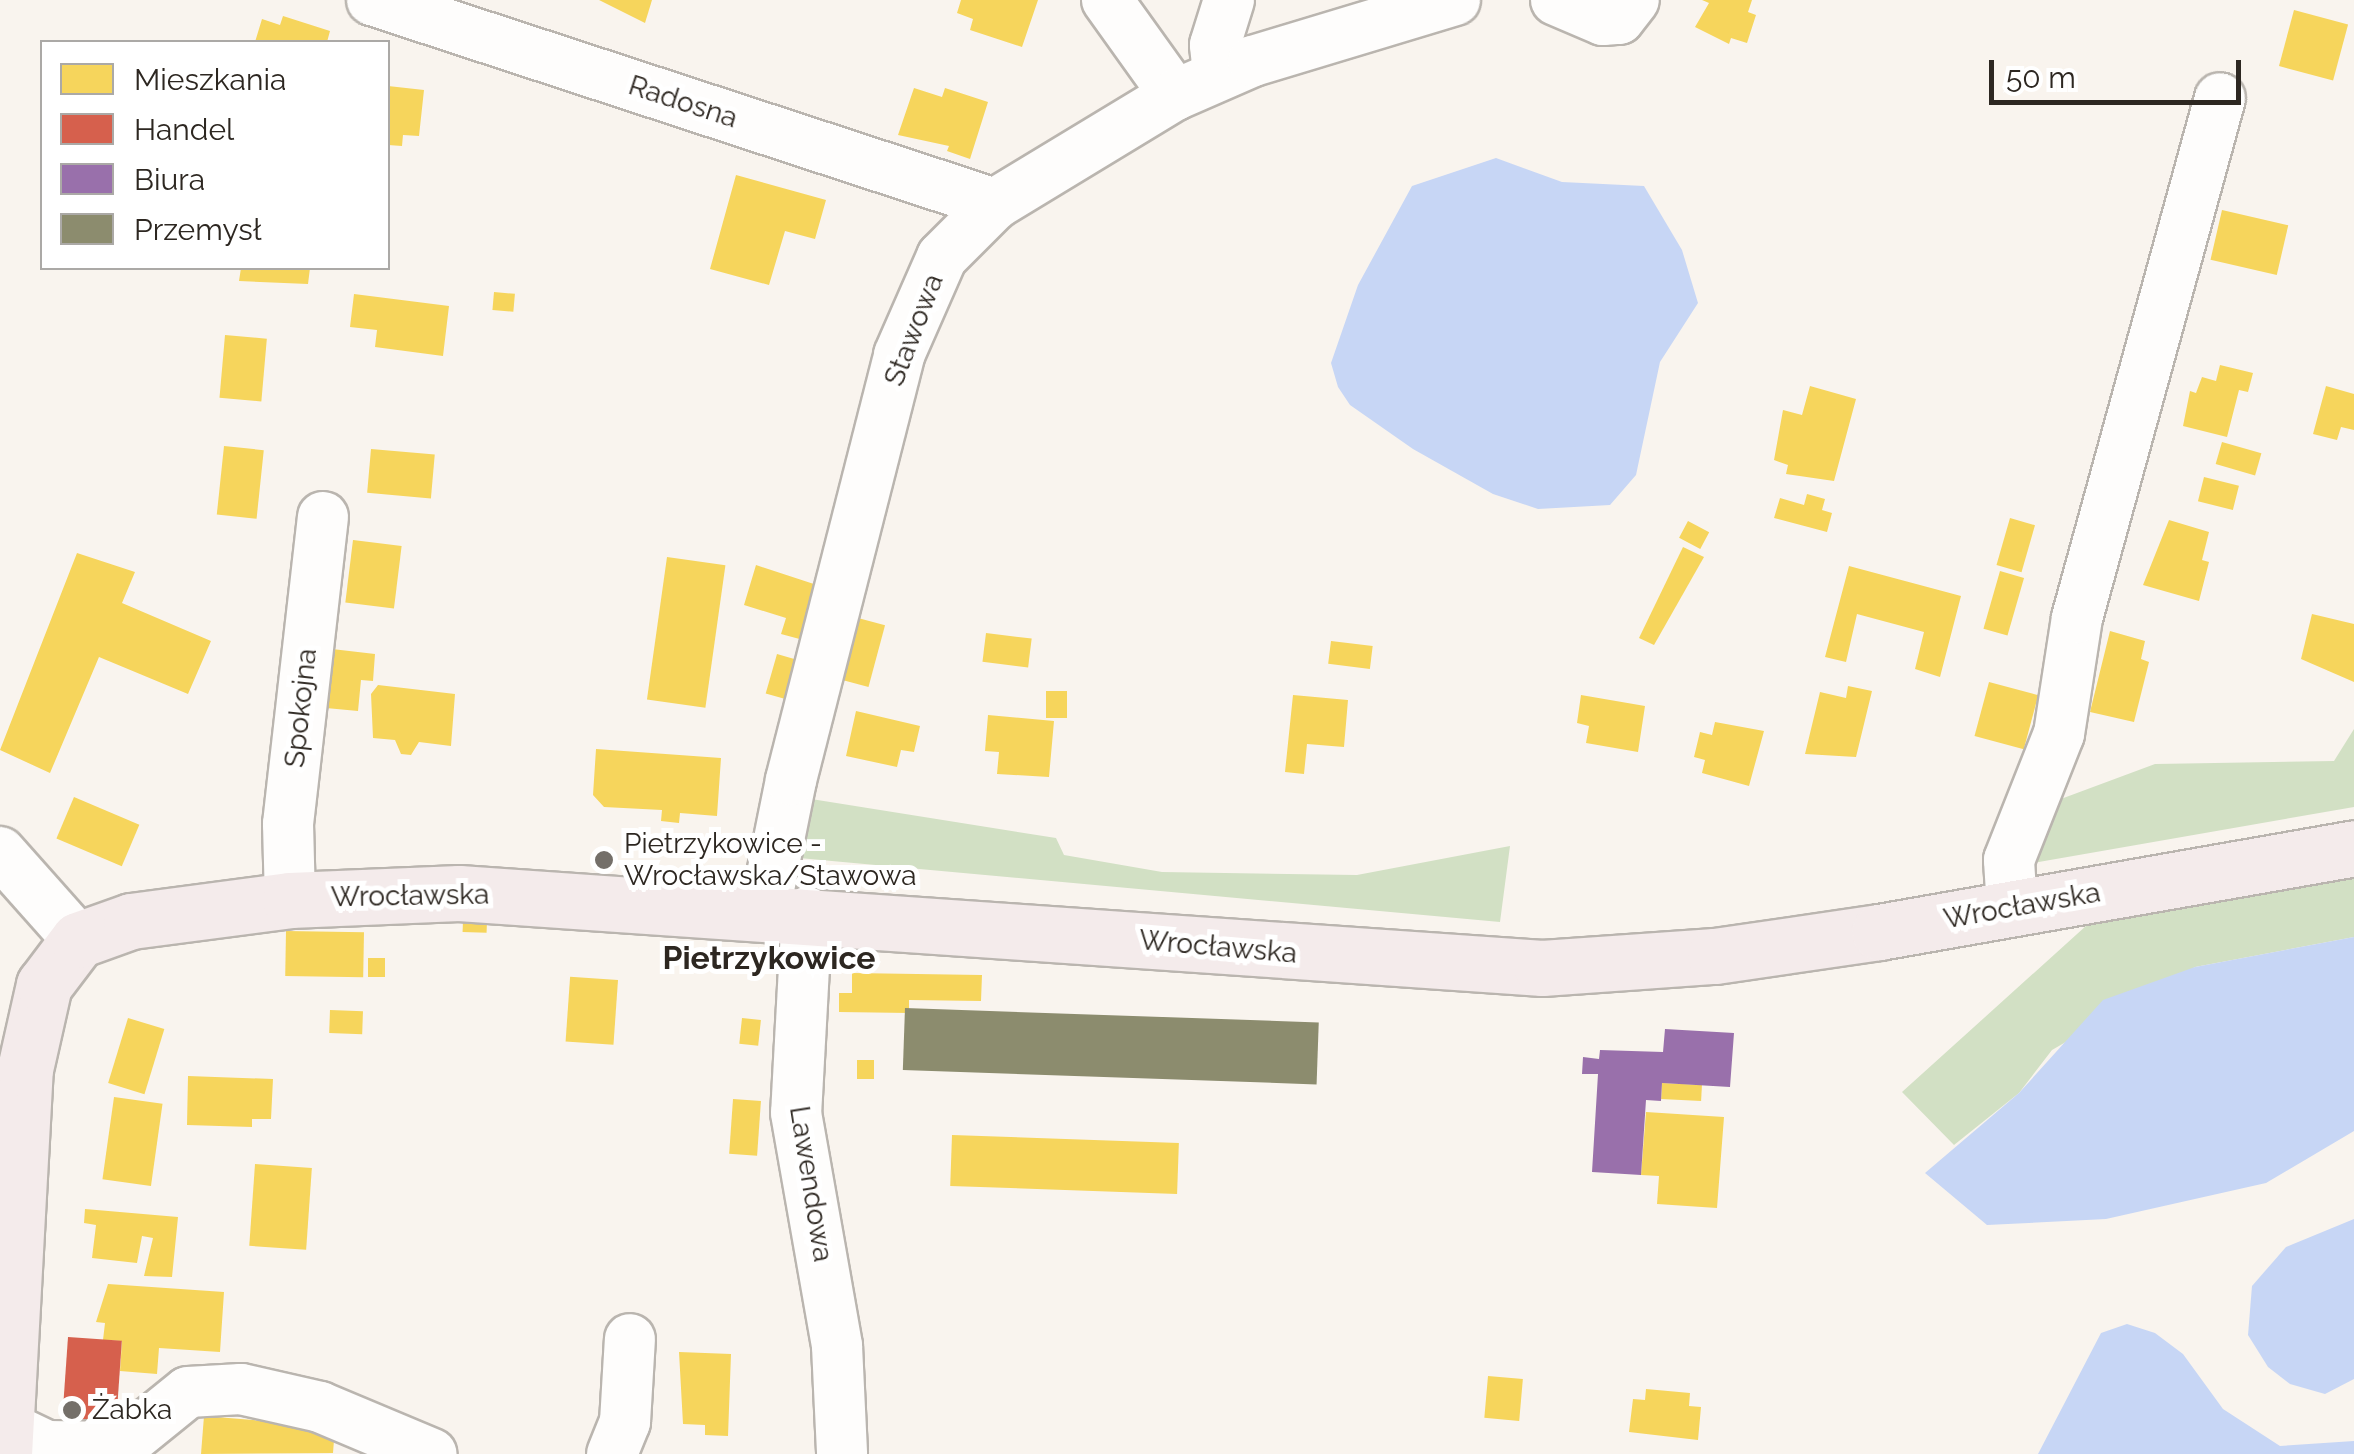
<!DOCTYPE html>
<meta charset="utf-8">
<style>
body{margin:0}
#map{position:relative;width:2354px;height:1454px;overflow:hidden;background:#f9f4ee;font-family:Raleway,sans-serif}
div>[style]{position:absolute}
[style*='--x']{left:calc(var(--x)*1px);top:calc(var(--y)*1px);width:calc(var(--w)*1px);rotate:calc(var(--a)*1deg)}
.forest>*{inset:0;background:#d2e0c4}
.water>*{inset:0;background:#c7d6f5}
.homes>*{inset:0;background:#f6d55c;transform-origin:0 0}
.shops>*{inset:0;background:#d6604d;transform-origin:0 0}
.offices>*{inset:0;background:#9970ab}
.industry>*{inset:0;background:#8c8c6e;transform-origin:0 0}
.roads{filter:drop-shadow(2px 0 #bab5af) drop-shadow(-2px 0 #bab5af) drop-shadow(0 2px #bab5af) drop-shadow(0 -2px #bab5af)}
.minor>*{height:50px;margin:-25px;padding:0 25px;transform-origin:25px;border-radius:25px;background:#fefdfc}
.major>*{height:55px;margin:-27.5px;padding:0 27.5px;transform-origin:27.5px;border-radius:27.5px;background:#f4ebeb}
.dots>*{width:28px;height:28px;translate:-50% -50%;box-sizing:border-box;border:5px solid #fff;border-radius:50%}
span{translate:-50% -50%;white-space:nowrap;text-align:center;line-height:1.15;-webkit-text-stroke:10px #fff;paint-order:stroke}
.street-label{font-size:28px;color:#2d2721}
.poi-label{font-size:28px;color:#2d2721}
.left{translate:0 -50%;text-align:left}
.quarter-label{font-size:32px;color:#2d2721;font-weight:700}
.legend{position:absolute;left:40px;top:40px;width:350px;height:230px;box-sizing:border-box;background:#fff;border:2px solid #aba9a6;margin:0;padding:12px 18px;list-style:none;font-size:30px;color:#2d2721}
.legend li{display:flex;align-items:center;gap:20px;height:50px}
.legend b{width:50px;border:2px solid #aba9a6}
.scale{position:absolute;left:1989px;top:60px;width:252px;height:45px;box-sizing:border-box;border:5px solid #2d2721;border-top:0;padding-left:12px;font-size:30px;line-height:35px;white-space:nowrap;color:#2d2721;-webkit-text-stroke:8px #fff;paint-order:stroke}
</style>
<div id="map">
<div class="forest">
<div style="clip-path:polygon(2354px 729px,2354px 807px,2033px 863px,2042px 806px,2155px 764px,2334px 761px)"></div>
<div style="clip-path:polygon(805px 798px,1056px 838px,1064px 855px,1162px 872px,1357px 875px,1510px 846px,1500px 922px,799px 858px)"></div>
<div style="clip-path:polygon(2354px 874px,2354px 937px,2195px 967px,2052px 1050px,2019px 1093px,1954px 1145px,1902px 1092px,2087px 925px)"></div>
</div>
<div class="water">
<div style="clip-path:polygon(1496px 158px,1562px 182px,1644px 186px,1682px 250px,1698px 303px,1660px 362px,1636px 475px,1610px 505px,1538px 509px,1493px 494px,1413px 449px,1350px 405px,1338px 387px,1331px 363px,1358px 285px,1412px 186px)"></div>
<div style="clip-path:polygon(2354px 937px,2354px 1131px,2266px 1183px,2106px 1219px,1987px 1225px,1925px 1173px,2019px 1093px,2103px 1000px,2195px 967px)"></div>
<div style="clip-path:polygon(2354px 1219px,2354px 1379px,2325px 1394px,2290px 1384px,2268px 1367px,2248px 1335px,2252px 1286px,2286px 1247px)"></div>
<div style="clip-path:polygon(2127px 1324px,2155px 1333px,2183px 1354px,2223px 1409px,2280px 1446px,2354px 1441px,2354px 1454px,2038px 1454px,2101px 1333px)"></div>
</div>
<div class="homes">
<div style="clip-path:polygon(599px 0,652px 0,645px 23px)"></div>
<div style="clip-path:polygon(961px 0,1038px 0,1022px 47px,970px 30px,973px 19px,957px 13px)"></div>
<div style="clip-path:polygon(1702px 0,1752px 0,1748px 12px,1756px 15px,1747px 43px,1731px 38px,1729px 44px,1695px 27px,1709px 3px)"></div>
<div style="left:2294px;top:10px;width:56px;height:58px;rotate:15deg"></div>
<div style="clip-path:polygon(283px 16px,330px 31px,327px 42px,255px 42px,262px 19px,280px 25px)"></div>
<div style="clip-path:polygon(388px 86px,424px 90px,419px 136px,403px 135px,402px 146px,388px 145px)"></div>
<div style="clip-path:polygon(914px 88px,942px 97px,945px 88px,988px 102px,970px 159px,947px 151px,949px 146px,898px 135px)"></div>
<div style="clip-path:polygon(736px 175px,826px 200px,815px 239px,785px 231px,769px 285px,710px 269px)"></div>
<div style="left:2222px;top:210px;width:68px;height:51px;rotate:13deg"></div>
<div style="clip-path:polygon(241px 268px,310px 268px,308px 284px,239px 281px)"></div>
<div style="left:494px;top:292px;width:21px;height:18px;rotate:5deg"></div>
<div style="clip-path:polygon(354px 294px,449px 306px,443px 356px,375px 347px,377px 330px,350px 327px)"></div>
<div style="left:225px;top:335px;width:42px;height:63px;rotate:5deg"></div>
<div style="clip-path:polygon(2220px 365px,2253px 373px,2248px 392px,2239px 390px,2227px 437px,2183px 426px,2190px 391px,2196px 393px,2202px 377px,2216px 381px)"></div>
<div style="clip-path:polygon(1810px 386px,1856px 399px,1834px 481px,1786px 474px,1788px 465px,1774px 460px,1783px 410px,1802px 415px)"></div>
<div style="clip-path:polygon(2326px 386px,2354px 394px,2354px 430px,2341px 427px,2337px 440px,2313px 434px)"></div>
<div style="left:2222px;top:442px;width:41px;height:23px;rotate:16deg"></div>
<div style="left:224px;top:446px;width:40px;height:69px;rotate:6deg"></div>
<div style="left:371px;top:449px;width:64px;height:44px;rotate:5deg"></div>
<div style="left:2204px;top:477px;width:36px;height:25px;rotate:14deg"></div>
<div style="clip-path:polygon(1807px 494px,1825px 499px,1822px 510px,1832px 513px,1827px 532px,1774px 518px,1780px 498px,1804px 505px)"></div>
<div style="left:2010px;top:518px;width:26px;height:49px;rotate:16deg"></div>
<div style="clip-path:polygon(2169px 520px,2209px 532px,2202px 560px,2209px 562px,2199px 601px,2143px 585px)"></div>
<div style="left:1688px;top:521px;width:24px;height:19px;rotate:28deg"></div>
<div style="left:353px;top:540px;width:49px;height:63px;rotate:7deg"></div>
<div style="clip-path:polygon(1683px 547px,1704px 557px,1654px 645px,1639px 638px)"></div>
<div style="clip-path:polygon(77px 553px,135px 572px,122px 603px,211px 641px,188px 694px,99px 657px,50px 773px,0 750px)"></div>
<div style="left:667px;top:557px;width:59px;height:144px;rotate:8deg"></div>
<div style="clip-path:polygon(756px 565px,823px 587px,807px 641px,781px 634px,786px 618px,744px 605px)"></div>
<div style="clip-path:polygon(1849px 566px,1961px 596px,1940px 677px,1915px 669px,1924px 632px,1857px 614px,1846px 662px,1825px 657px)"></div>
<div style="left:2000px;top:571px;width:25px;height:60px;rotate:16deg"></div>
<div style="clip-path:polygon(2312px 614px,2354px 624px,2354px 682px,2301px 659px)"></div>
<div style="left:858px;top:618px;width:28px;height:64px;rotate:15deg"></div>
<div style="clip-path:polygon(2110px 631px,2145px 641px,2141px 659px,2149px 662px,2134px 722px,2090px 712px)"></div>
<div style="left:986px;top:633px;width:46px;height:29px;rotate:7deg"></div>
<div style="left:1331px;top:641px;width:42px;height:23px;rotate:7deg"></div>
<div style="clip-path:polygon(332px 649px,375px 654px,373px 681px,361px 680px,358px 711px,326px 708px)"></div>
<div style="left:777px;top:654px;width:26px;height:41px;rotate:16deg"></div>
<div style="left:1989px;top:682px;width:51px;height:56px;rotate:15deg"></div>
<div style="clip-path:polygon(378px 685px,455px 694px,451px 746px,419px 742px,411px 755px,401px 754px,395px 740px,373px 738px,371px 694px)"></div>
<div style="clip-path:polygon(1848px 686px,1872px 691px,1856px 757px,1805px 754px,1820px 692px,1846px 698px)"></div>
<div style="left:1046px;top:691px;width:21px;height:27px"></div>
<div style="clip-path:polygon(1293px 695px,1348px 700px,1344px 747px,1307px 744px,1304px 774px,1285px 772px)"></div>
<div style="clip-path:polygon(1581px 695px,1645px 706px,1638px 752px,1586px 743px,1589px 726px,1577px 723px)"></div>
<div style="clip-path:polygon(856px 711px,920px 726px,914px 752px,901px 750px,897px 767px,846px 756px)"></div>
<div style="clip-path:polygon(988px 715px,1054px 721px,1049px 777px,997px 774px,999px 752px,985px 751px)"></div>
<div style="clip-path:polygon(1715px 722px,1764px 731px,1749px 786px,1702px 773px,1705px 760px,1694px 757px,1700px 732px,1712px 735px)"></div>
<div style="clip-path:polygon(596px 749px,721px 758px,717px 816px,680px 813px,679px 823px,661px 821px,662px 810px,604px 807px,593px 795px)"></div>
<div style="left:74px;top:797px;width:71px;height:45px;rotate:23deg"></div>
<div style="left:463px;top:920px;width:24px;height:12px;rotate:2deg"></div>
<div style="left:286px;top:931px;width:78px;height:45px;rotate:1deg"></div>
<div style="left:368px;top:958px;width:17px;height:19px"></div>
<div style="clip-path:polygon(852px 973px,982px 975px,981px 1001px,909px 1000px,909px 1013px,839px 1012px,839px 993px,852px 993px)"></div>
<div style="left:618px;top:980px;width:65px;height:48px;rotate:94deg"></div>
<div style="left:330px;top:1010px;width:33px;height:23px;rotate:2deg"></div>
<div style="left:128px;top:1018px;width:38px;height:68px;rotate:17deg"></div>
<div style="left:742px;top:1018px;width:19px;height:26px;rotate:6deg"></div>
<div style="left:857px;top:1060px;width:17px;height:19px"></div>
<div style="clip-path:polygon(188px 1076px,273px 1079px,271px 1119px,252px 1119px,252px 1127px,187px 1125px)"></div>
<div style="left:1662px;top:1083px;width:40px;height:16px;rotate:3deg"></div>
<div style="left:114px;top:1097px;width:49px;height:83px;rotate:8deg"></div>
<div style="left:733px;top:1099px;width:28px;height:55px;rotate:4deg"></div>
<div style="clip-path:polygon(1646px 1112px,1724px 1117px,1717px 1208px,1657px 1204px,1659px 1176px,1641px 1175px)"></div>
<div style="left:952px;top:1135px;width:227px;height:51px;rotate:2deg"></div>
<div style="left:255px;top:1164px;width:57px;height:82px;rotate:4deg"></div>
<div style="clip-path:polygon(85px 1209px,178px 1217px,172px 1277px,144px 1276px,153px 1238px,142px 1236px,137px 1263px,92px 1258px,96px 1225px,84px 1223px)"></div>
<div style="clip-path:polygon(108px 1284px,224px 1292px,220px 1352px,159px 1348px,157px 1374px,120px 1371px,122px 1341px,103px 1340px,105px 1323px,96px 1322px)"></div>
<div style="clip-path:polygon(679px 1352px,731px 1354px,728px 1436px,705px 1435px,705px 1425px,683px 1424px)"></div>
<div style="left:1488px;top:1376px;width:35px;height:42px;rotate:5deg"></div>
<div style="clip-path:polygon(1646px 1389px,1690px 1393px,1689px 1406px,1701px 1407px,1698px 1440px,1629px 1432px,1633px 1399px,1645px 1400px)"></div>
<div style="clip-path:polygon(204px 1416px,335px 1427px,333px 1453px,201px 1454px)"></div>
</div>
<div class="shops">
<div style="left:68px;top:1337px;width:54px;height:92px;rotate:4deg"></div>
</div>
<div class="offices">
<div style="clip-path:polygon(1665px 1029px,1734px 1033px,1730px 1087px,1662px 1083px,1661px 1101px,1646px 1100px,1641px 1175px,1592px 1172px,1598px 1074px,1582px 1074px,1583px 1057px,1599px 1059px,1600px 1050px,1663px 1052px)"></div>
</div>
<div class="industry">
<div style="left:905px;top:1008px;width:414px;height:62px;rotate:2deg"></div>
</div>
<div class="roads">
<div class="minor">
<div style="--x:372;--y:0;--w:656;--a:18.13"></div>
<div style="--x:1107;--y:0;--w:117;--a:54.4"></div>
<div style="--x:1556;--y:0;--w:51;--a:23.1"></div>
<div style="--x:1603;--y:20;--w:16;--a:-4"></div>
<div style="--x:1619;--y:19;--w:24;--a:-52"></div>
<div style="--x:1218;--y:74;--w:29;--a:-96"></div>
<div style="--x:1215;--y:45;--w:47;--a:-72.7"></div>
<div style="--x:0;--y:852;--w:118;--a:48.4"></div>
<div style="--x:290;--y:900;--w:76;--a:-91.5"></div>
<div style="--x:288;--y:824;--w:309;--a:-83.5"></div>
<div style="--x:2012;--y:908;--w:48;--a:-93.6"></div>
<div style="--x:2009;--y:860;--w:136;--a:-68.4"></div>
<div style="--x:2059;--y:734;--w:117;--a:-81.2"></div>
<div style="--x:2077;--y:618;--w:539;--a:-74.62"></div>
<div style="--x:765;--y:909;--w:132;--a:-78.6"></div>
<div style="--x:791;--y:780;--w:439;--a:-75.7"></div>
<div style="--x:899;--y:355;--w:107;--a:-66.3"></div>
<div style="--x:942;--y:257;--w:75;--a:-45"></div>
<div style="--x:995;--y:204;--w:210;--a:-31.2"></div>
<div style="--x:1175;--y:95;--w:85;--a:-23.6"></div>
<div style="--x:1253;--y:61;--w:211;--a:-16.8"></div>
<div style="--x:807;--y:912;--w:201;--a:93.1"></div>
<div style="--x:796;--y:1113;--w:237;--a:80"></div>
<div style="--x:837;--y:1346;--w:108;--a:87.3"></div>
<div style="--x:5;--y:1426;--w:47;--a:25.5"></div>
<div style="--x:47;--y:1446;--w:73;--a:0.8"></div>
<div style="--x:120;--y:1447;--w:87;--a:-39"></div>
<div style="--x:188;--y:1392;--w:53;--a:-3.2"></div>
<div style="--x:241;--y:1389;--w:81;--a:12.8"></div>
<div style="--x:320;--y:1407;--w:121;--a:22.8"></div>
<div style="--x:612;--y:1454;--w:35;--a:-68"></div>
<div style="--x:625;--y:1422;--w:83;--a:-86.6"></div>
</div>
<div class="major">
<div style="--x:4;--y:1454;--w:386;--a:-86.9"></div>
<div style="--x:25;--y:1069;--w:86;--a:-77.3"></div>
<div style="--x:44;--y:985;--w:56;--a:-52.9"></div>
<div style="--x:78;--y:940;--w:56;--a:-19.7"></div>
<div style="--x:131;--y:921;--w:160;--a:-7.5"></div>
<div style="--x:290;--y:900;--w:169;--a:-2.4"></div>
<div style="--x:459;--y:893;--w:1086;--a:3.96"></div>
<div style="--x:1542;--y:968;--w:173;--a:-4"></div>
<div style="--x:1715;--y:956;--w:166;--a:-8.3"></div>
<div style="--x:1879;--y:932;--w:482;--a:-10"></div>
</div>
</div>
<div class="dots">
<div style="left:604px;top:860px;background:#746f69"></div>
<div style="left:72px;top:1410px;background:#746f69"></div>
</div>
<div class="street-label">
<span style="left:683px;top:102px;rotate:18deg">Radosna</span>
<span style="left:914px;top:330px;rotate:-69deg">Stawowa</span>
<span style="left:301px;top:708px;rotate:-84deg">Spokojna</span>
<span style="left:410px;top:896px;rotate:-1deg">Wrocławska</span>
<span style="left:2022px;top:906px;rotate:-10deg">Wrocławska</span>
<span style="left:1218px;top:947px;rotate:5deg">Wrocławska</span>
<span style="left:811px;top:1184px;rotate:81deg">Lawendowa</span>
</div>
<div class="poi-label">
<span class="left" style="left:624px;top:860px">Pietrzykowice -<br>Wrocławska/Stawowa</span>
<span class="left" style="left:92px;top:1410px">Żabka</span>
</div>
<div class="quarter-label">
<span style="left:769px;top:958px">Pietrzykowice</span>
</div>
<ul class="legend">
<li><b style="height:28px;background:#f6d55c"></b>Mieszkania</li>
<li><b style="height:28px;background:#d6604d"></b>Handel</li>
<li><b style="height:28px;background:#9970ab"></b>Biura</li>
<li><b style="height:28px;background:#8c8c6e"></b>Przemysł</li>
</ul>
<div class="scale">50 m</div>
</div>
